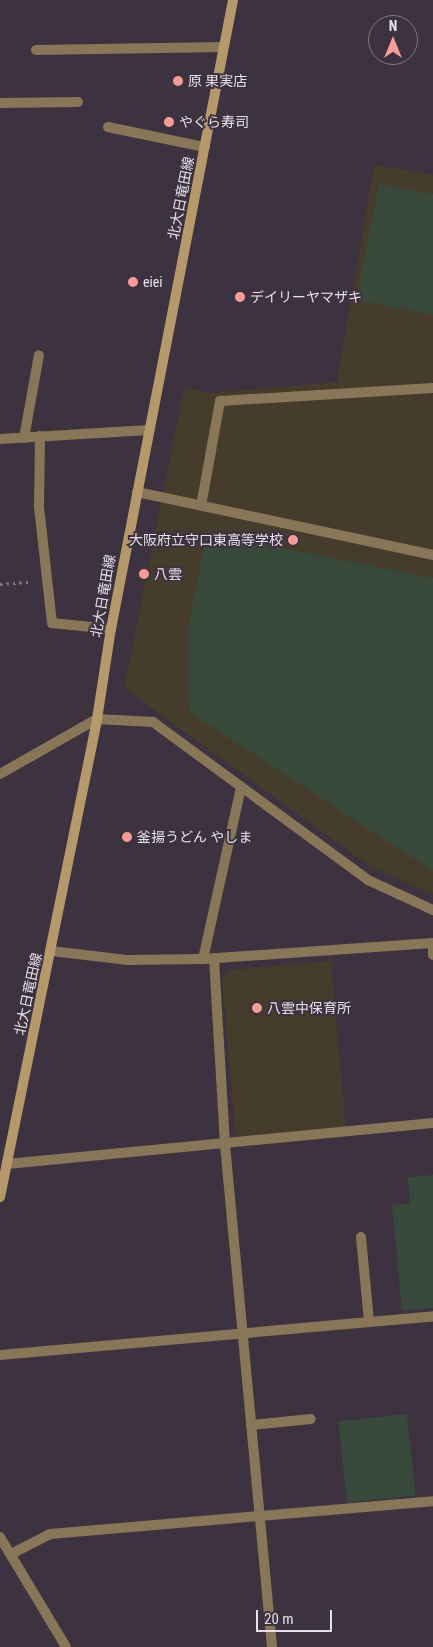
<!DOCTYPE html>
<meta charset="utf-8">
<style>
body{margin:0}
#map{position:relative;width:433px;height:1647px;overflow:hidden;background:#3d323f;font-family:"Roboto Condensed","Noto Sans JP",sans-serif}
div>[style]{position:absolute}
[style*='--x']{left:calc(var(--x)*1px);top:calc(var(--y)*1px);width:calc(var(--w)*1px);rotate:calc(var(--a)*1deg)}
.education>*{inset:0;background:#463c2c}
.green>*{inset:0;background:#38483b;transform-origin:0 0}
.path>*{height:3px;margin-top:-1.5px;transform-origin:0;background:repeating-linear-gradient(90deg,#7f7581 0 2.5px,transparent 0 6.5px)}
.lane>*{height:10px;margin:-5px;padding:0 5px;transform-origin:5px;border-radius:5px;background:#887659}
.street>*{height:10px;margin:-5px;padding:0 5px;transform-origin:5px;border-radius:5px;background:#887659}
.secondary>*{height:10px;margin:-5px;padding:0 5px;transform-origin:5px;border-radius:5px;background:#b6996a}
.dots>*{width:14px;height:14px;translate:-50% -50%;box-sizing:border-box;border:2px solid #3d323f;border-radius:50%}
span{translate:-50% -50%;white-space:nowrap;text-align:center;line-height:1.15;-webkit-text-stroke:4px #3d323f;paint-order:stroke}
.poi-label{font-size:14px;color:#e7e0e9}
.left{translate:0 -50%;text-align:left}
.right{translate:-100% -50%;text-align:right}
.street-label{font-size:14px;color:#e7e0e9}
.north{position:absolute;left:368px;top:15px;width:50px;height:50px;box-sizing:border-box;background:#3d323f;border:1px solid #817883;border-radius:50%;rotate:0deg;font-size:14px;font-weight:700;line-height:20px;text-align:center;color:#e7e0e9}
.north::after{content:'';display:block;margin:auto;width:18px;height:22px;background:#f59c96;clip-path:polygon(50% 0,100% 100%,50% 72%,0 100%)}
.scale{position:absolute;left:256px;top:1610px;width:76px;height:22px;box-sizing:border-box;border:2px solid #e7e0e9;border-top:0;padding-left:6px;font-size:15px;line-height:18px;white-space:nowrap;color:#e7e0e9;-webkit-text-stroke:4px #3d323f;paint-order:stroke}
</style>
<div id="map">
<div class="education">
<div style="clip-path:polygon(374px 165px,433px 175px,433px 895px,371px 867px,124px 688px,184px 388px,213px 393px,337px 382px)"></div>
<div style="clip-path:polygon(331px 961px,346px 1130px,243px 1139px,235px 1133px,222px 978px,230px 970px)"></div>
</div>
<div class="green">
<div style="clip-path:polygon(379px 184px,433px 194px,433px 315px,356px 300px)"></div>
<div style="clip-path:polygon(207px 533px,433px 578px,433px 871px,189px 712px,187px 633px)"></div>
<div style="clip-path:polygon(433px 1175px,433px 1308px,402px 1311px,392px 1205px,410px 1203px,408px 1177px)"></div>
<div style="left:407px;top:1414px;width:82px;height:69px;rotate:84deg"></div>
</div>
<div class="path">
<div style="--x:0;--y:584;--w:29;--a:-4"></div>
</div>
<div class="lane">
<div style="--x:36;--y:50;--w:187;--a:-0.9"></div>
<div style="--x:0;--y:103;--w:78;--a:-0.7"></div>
<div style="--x:108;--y:127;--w:99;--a:11.7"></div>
<div style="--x:24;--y:438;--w:84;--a:-79.8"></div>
<div style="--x:137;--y:492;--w:303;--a:12"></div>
<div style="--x:201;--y:506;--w:107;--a:-79.7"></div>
<div style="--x:220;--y:401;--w:213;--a:-3.5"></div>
<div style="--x:361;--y:1237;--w:84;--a:84.6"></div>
<div style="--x:251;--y:1425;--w:60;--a:-5.7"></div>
</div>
<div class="street">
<div style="--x:40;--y:436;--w:71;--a:90.8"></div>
<div style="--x:39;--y:507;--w:117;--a:83.6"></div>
<div style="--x:52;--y:623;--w:59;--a:5.8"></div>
<div style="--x:0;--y:439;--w:149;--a:-3.5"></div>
<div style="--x:0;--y:774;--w:112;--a:-29.6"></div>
<div style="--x:97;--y:719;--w:56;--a:3.1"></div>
<div style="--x:153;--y:722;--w:267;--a:36.3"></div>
<div style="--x:368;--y:880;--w:72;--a:24.8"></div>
<div style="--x:433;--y:943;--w:12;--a:90"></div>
<div style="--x:51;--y:951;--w:78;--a:6.7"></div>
<div style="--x:128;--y:960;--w:75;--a:-0.8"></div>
<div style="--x:203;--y:959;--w:230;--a:-4"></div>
<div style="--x:203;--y:959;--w:176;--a:-77.5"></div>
<div style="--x:214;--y:959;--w:186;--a:86.6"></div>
<div style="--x:225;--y:1145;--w:504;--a:84.65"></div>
<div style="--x:7;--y:1164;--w:428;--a:-5.5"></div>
<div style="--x:0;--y:1355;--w:435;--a:-5.1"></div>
<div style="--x:0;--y:1537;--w:128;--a:59"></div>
<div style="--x:11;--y:1554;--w:44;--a:-27.1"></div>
<div style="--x:50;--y:1534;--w:384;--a:-4.9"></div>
</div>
<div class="secondary">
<div style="--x:0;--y:1197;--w:488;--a:-78.5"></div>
<div style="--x:97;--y:719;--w:91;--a:-81.2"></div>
<div style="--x:111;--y:629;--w:641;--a:-79.02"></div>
</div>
<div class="dots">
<div style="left:178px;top:81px;background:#f59c96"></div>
<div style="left:169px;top:122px;background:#f59c96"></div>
<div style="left:133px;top:282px;background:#f59c96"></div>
<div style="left:240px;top:297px;background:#f59c96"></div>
<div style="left:293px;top:540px;background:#f59c96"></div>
<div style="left:144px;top:574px;background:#f59c96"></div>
<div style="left:127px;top:837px;background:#f59c96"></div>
<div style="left:257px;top:1008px;background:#f59c96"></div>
</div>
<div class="poi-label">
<span class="left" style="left:188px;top:81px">原 果実店</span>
<span class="left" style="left:179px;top:122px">やぐら寿司</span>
<span class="left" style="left:143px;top:282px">eiei</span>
<span class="left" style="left:250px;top:297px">デイリーヤマザキ</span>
<span class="right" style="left:283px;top:540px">大阪府立守口東高等学校</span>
<span class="left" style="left:154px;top:574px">八雲</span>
<span class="left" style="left:137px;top:837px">釜揚うどん やしま</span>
<span class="left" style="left:267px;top:1008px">八雲中保育所</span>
</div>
<div class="street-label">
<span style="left:181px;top:198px;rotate:-79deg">北大日竜田線</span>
<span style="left:103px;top:596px;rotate:-80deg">北大日竜田線</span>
<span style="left:28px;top:994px;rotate:-78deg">北大日竜田線</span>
</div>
<div class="north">N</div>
<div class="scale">20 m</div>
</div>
